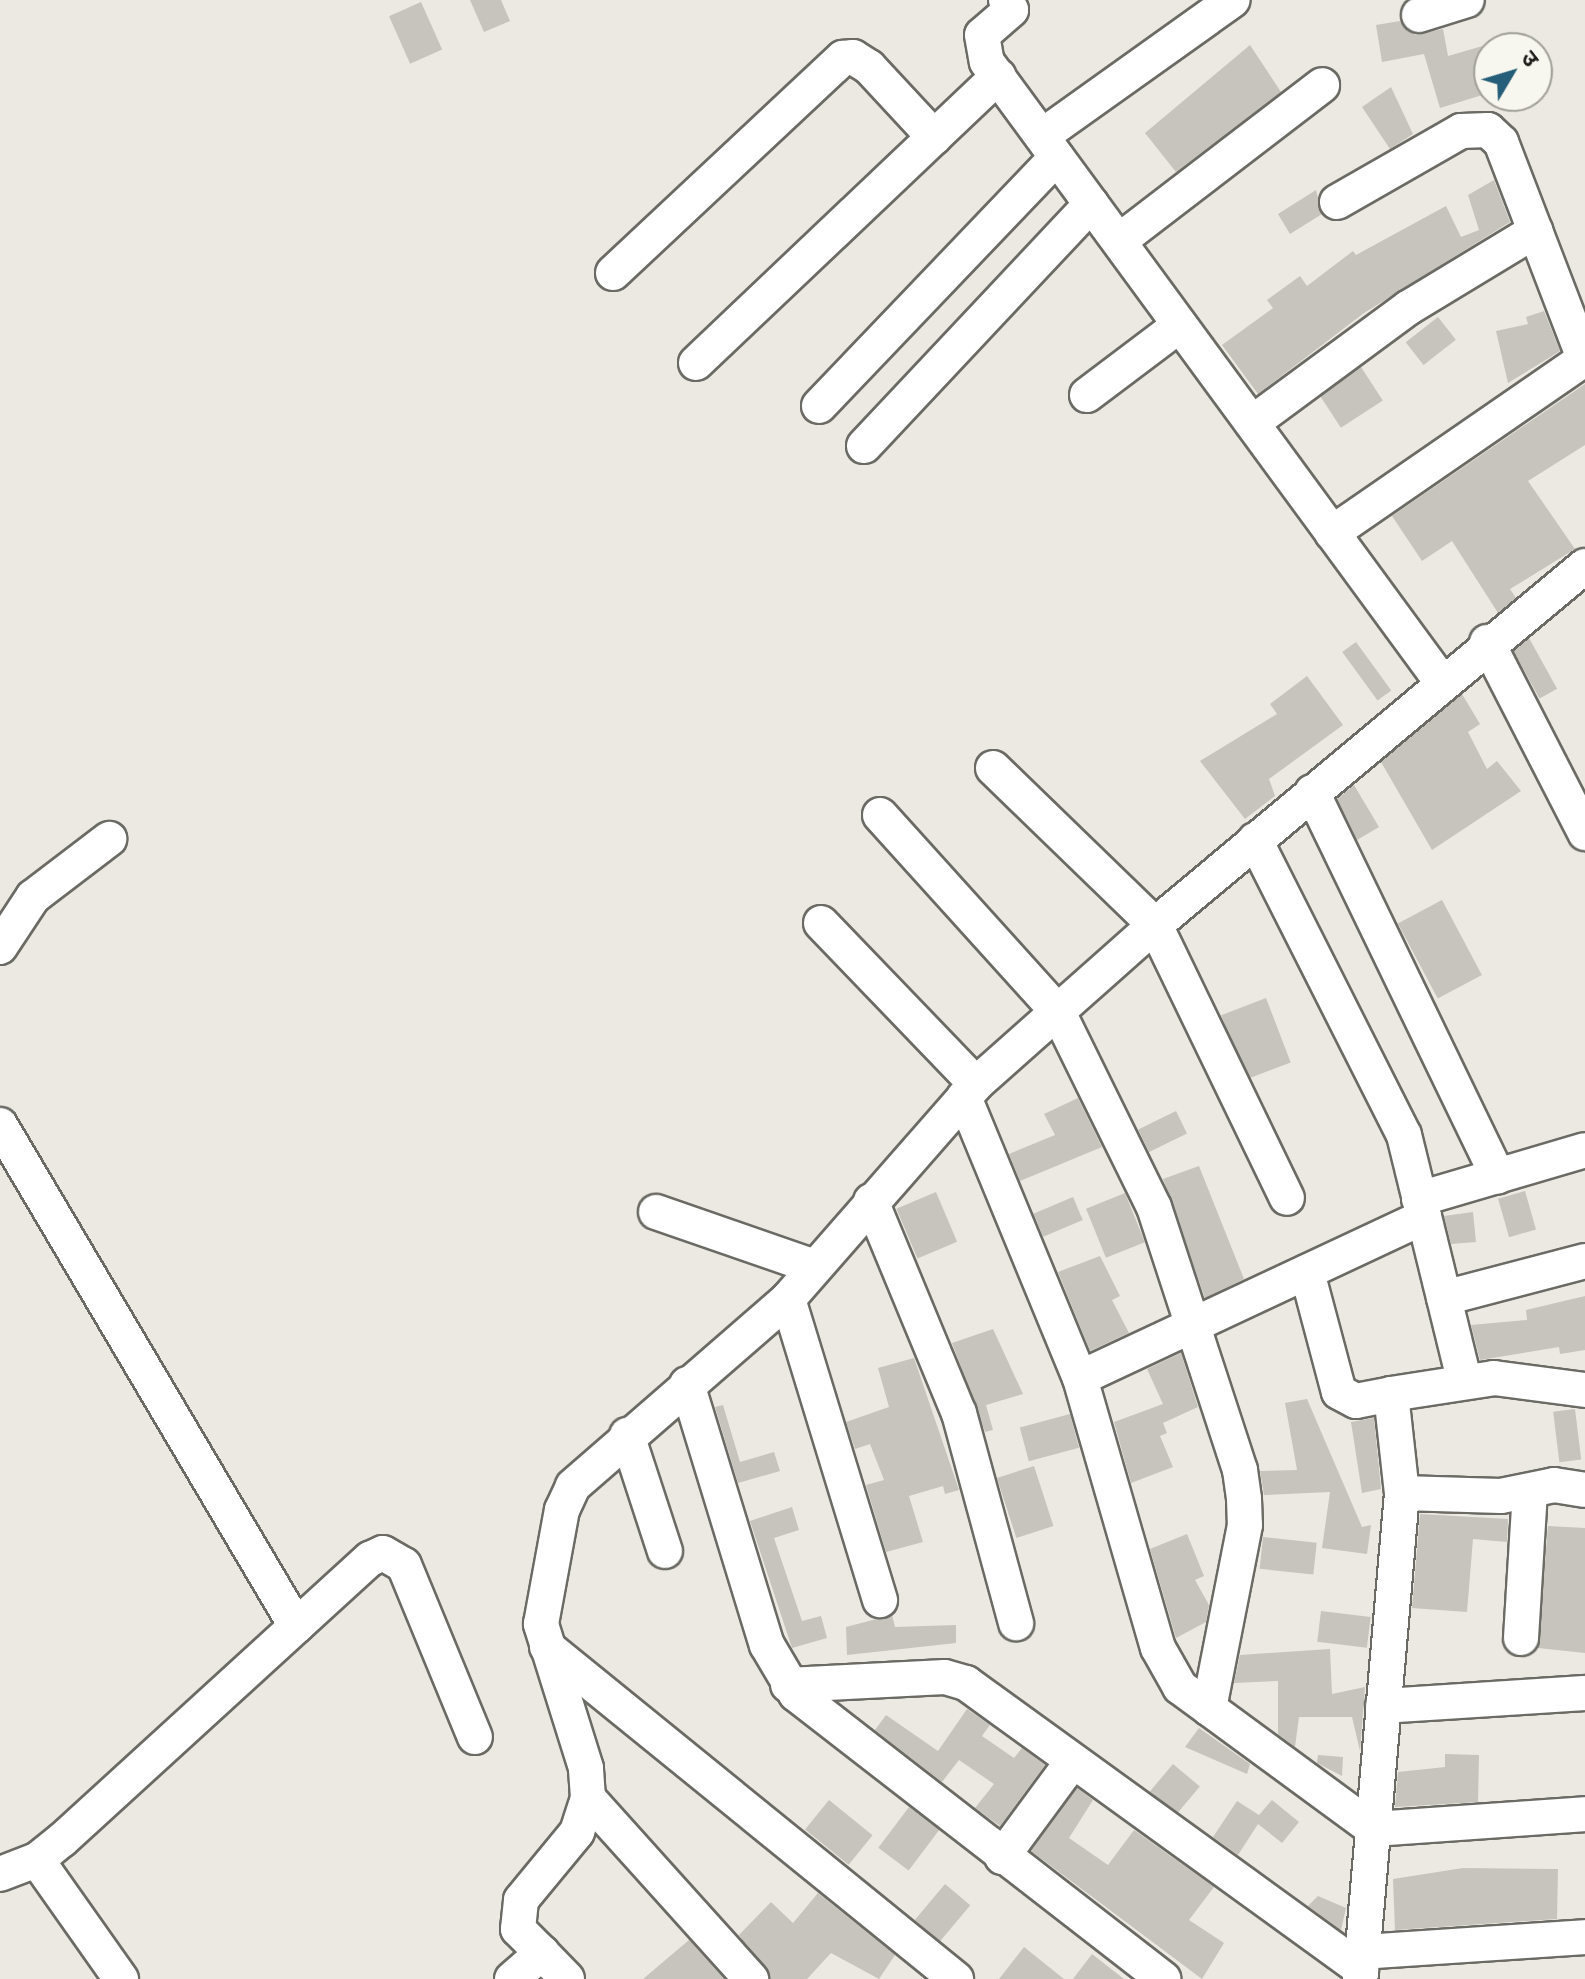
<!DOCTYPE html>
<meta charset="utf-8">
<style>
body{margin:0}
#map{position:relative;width:1585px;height:1979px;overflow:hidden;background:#ebe9e2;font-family:Inter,"Noto Sans Devanagari",sans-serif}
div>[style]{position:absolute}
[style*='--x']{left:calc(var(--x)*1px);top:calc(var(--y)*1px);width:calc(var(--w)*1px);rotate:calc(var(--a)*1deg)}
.building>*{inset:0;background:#c6c4bd;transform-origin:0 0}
.roads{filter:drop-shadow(2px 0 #6b6a64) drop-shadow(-2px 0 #6b6a64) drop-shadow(0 2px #6b6a64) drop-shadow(0 -2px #6b6a64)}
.minor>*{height:34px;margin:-17px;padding:0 17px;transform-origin:17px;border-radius:17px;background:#fff}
span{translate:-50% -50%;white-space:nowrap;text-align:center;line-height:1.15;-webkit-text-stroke:6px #f8f7ef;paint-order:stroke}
.north{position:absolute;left:1473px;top:32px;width:80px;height:80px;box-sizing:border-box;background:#f8f7ef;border:2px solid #a09f99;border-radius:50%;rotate:52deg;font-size:22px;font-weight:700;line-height:32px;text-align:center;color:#1c1b19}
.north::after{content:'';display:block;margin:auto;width:28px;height:36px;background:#255e78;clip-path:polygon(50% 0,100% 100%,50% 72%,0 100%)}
</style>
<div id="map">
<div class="building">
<div style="clip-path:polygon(470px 0,501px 0,510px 21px,484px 32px)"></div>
<div style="left:421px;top:2px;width:52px;height:35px;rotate:66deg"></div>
<div style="clip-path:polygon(1400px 21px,1415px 35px,1443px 29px,1448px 56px,1486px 45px,1489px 93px,1440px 108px,1424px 54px,1382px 62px,1376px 25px)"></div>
<div style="clip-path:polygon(1250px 45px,1281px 92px,1176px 172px,1145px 133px)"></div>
<div style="clip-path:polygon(1391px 87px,1413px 134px,1390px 149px,1362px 107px)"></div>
<div style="clip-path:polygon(1494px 180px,1510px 222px,1364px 313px,1258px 394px,1222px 345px,1273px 308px,1267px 300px,1300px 276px,1307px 286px,1353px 251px,1356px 255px,1446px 206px,1461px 237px,1479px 230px,1468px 195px)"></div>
<div style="clip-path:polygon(1316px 190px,1322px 214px,1290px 234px,1278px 214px)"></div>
<div style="clip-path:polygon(1544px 311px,1560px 351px,1508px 383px,1496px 331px,1528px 324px,1526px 317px)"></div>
<div style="left:1438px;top:317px;width:29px;height:41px;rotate:52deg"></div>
<div style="left:1361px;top:367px;width:40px;height:50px;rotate:57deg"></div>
<div style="clip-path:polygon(1585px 384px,1585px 445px,1528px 481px,1575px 549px,1510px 589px,1516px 598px,1498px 613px,1452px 541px,1422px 561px,1392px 516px)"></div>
<div style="left:1529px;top:638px;width:58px;height:20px;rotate:61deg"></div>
<div style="left:1356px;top:642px;width:60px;height:17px;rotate:54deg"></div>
<div style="clip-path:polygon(1307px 676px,1343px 725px,1269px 779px,1275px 796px,1245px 819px,1200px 761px,1277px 714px,1270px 704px)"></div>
<div style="clip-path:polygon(1462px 694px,1480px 724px,1468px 732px,1487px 769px,1497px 761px,1521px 791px,1432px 850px,1381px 762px)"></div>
<div style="clip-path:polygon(1354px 785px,1379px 827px,1357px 840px,1337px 799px)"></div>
<div style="left:1442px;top:900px;width:85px;height:50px;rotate:62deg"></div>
<div style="left:1266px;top:998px;width:69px;height:48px;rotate:69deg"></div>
<div style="clip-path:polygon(1078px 1098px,1102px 1147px,1020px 1181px,1009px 1154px,1055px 1135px,1044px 1114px)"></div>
<div style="left:1176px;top:1111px;width:25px;height:42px;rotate:64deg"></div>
<div style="clip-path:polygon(1199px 1166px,1244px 1279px,1205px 1298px,1163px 1179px)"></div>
<div style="left:1525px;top:1191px;width:40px;height:28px;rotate:74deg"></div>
<div style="left:936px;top:1192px;width:54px;height:43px;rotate:67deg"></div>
<div style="left:1125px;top:1193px;width:53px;height:42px;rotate:68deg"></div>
<div style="left:1073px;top:1197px;width:25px;height:43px;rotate:67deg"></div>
<div style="clip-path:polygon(1473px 1212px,1476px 1242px,1451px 1244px,1444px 1216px)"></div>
<div style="clip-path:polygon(1100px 1256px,1120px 1296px,1112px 1300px,1129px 1333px,1090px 1351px,1058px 1272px)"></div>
<div style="clip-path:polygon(1585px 1296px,1585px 1350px,1560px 1354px,1559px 1347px,1480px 1360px,1471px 1325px,1527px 1320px,1526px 1310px)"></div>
<div style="clip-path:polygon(993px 1329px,1023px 1394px,986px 1405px,993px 1430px,985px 1432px,952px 1343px)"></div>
<div style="clip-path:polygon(1181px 1353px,1198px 1407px,1163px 1423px,1167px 1433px,1160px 1436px,1173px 1467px,1131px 1483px,1114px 1422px,1163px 1404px,1147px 1369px)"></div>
<div style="clip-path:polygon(914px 1358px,959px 1490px,945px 1494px,943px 1486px,909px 1496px,923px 1542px,886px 1552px,866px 1485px,884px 1480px,870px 1444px,855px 1449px,846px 1422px,889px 1407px,878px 1368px)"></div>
<div style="clip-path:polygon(1307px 1399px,1362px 1527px,1371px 1525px,1367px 1554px,1322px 1548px,1330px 1492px,1264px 1495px,1260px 1471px,1297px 1470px,1285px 1403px)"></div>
<div style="clip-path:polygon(723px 1405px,740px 1462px,774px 1452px,780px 1471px,738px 1483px,715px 1407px)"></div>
<div style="left:1575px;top:1409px;width:51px;height:22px;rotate:83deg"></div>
<div style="left:1070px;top:1414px;width:35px;height:52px;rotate:75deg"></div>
<div style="clip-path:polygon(1374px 1418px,1381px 1489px,1362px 1493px,1351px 1422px)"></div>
<div style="left:1034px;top:1466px;width:63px;height:39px;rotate:72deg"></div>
<div style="clip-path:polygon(792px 1507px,799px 1530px,774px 1538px,802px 1621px,821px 1616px,827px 1638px,792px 1648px,750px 1521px)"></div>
<div style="clip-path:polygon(1420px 1514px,1508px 1519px,1507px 1542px,1473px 1539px,1467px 1612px,1412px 1608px)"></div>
<div style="clip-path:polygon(1548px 1526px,1585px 1528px,1585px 1653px,1538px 1648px)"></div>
<div style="clip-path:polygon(1187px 1534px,1204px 1576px,1195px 1580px,1209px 1605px,1206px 1622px,1176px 1638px,1150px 1549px)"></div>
<div style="left:1263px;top:1537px;width:54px;height:32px;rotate:6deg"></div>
<div style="left:1321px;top:1611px;width:50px;height:31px;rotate:7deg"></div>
<div style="clip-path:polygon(892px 1615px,895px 1627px,956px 1625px,956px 1643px,847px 1655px,846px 1627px)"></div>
<div style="clip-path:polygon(1330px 1649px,1332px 1694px,1365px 1687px,1360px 1751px,1352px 1717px,1299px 1717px,1295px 1747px,1278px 1734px,1278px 1681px,1234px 1683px,1240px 1655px)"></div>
<div style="clip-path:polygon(967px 1709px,990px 1725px,982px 1736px,1014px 1758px,1022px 1748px,1045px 1765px,1000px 1826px,975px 1808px,994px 1784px,959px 1760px,942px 1782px,875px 1730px,886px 1715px,938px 1751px)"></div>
<div style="clip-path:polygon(1199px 1728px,1250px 1764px,1247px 1774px,1185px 1747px)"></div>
<div style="clip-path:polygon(1445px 1754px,1479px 1755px,1478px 1802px,1395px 1807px,1398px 1772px,1445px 1767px)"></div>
<div style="clip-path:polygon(1318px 1755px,1343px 1757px,1342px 1776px,1317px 1763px)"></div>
<div style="left:1173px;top:1764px;width:35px;height:36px;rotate:40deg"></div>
<div style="clip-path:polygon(1077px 1788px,1093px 1800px,1069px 1838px,1108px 1865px,1134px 1830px,1214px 1887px,1189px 1920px,1224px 1943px,1202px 1979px,1031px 1851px)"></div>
<div style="left:829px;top:1800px;width:56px;height:38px;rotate:39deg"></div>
<div style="clip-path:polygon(1272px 1800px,1299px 1822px,1282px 1843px,1258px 1824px,1238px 1855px,1213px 1837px,1237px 1801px,1259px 1815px)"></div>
<div style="left:909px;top:1807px;width:38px;height:51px;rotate:37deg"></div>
<div style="clip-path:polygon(1463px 1868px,1558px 1869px,1557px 1919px,1395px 1930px,1393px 1879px)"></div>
<div style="left:945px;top:1884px;width:33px;height:47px;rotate:40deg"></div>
<div style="clip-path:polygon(818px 1893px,895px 1955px,879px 1979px,831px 1953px,807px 1979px,770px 1979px,739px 1935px,771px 1902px,793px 1923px)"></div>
<div style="clip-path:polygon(1318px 1896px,1346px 1908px,1341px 1930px,1308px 1906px)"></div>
<div style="clip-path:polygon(689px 1940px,724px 1979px,643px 1979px)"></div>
<div style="clip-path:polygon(1024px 1947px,1064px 1979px,999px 1979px)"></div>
<div style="clip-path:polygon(1092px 1954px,1124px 1979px,1073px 1979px)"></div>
</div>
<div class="roads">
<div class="minor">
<div style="--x:1006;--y:0;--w:11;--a:63"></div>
<div style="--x:1011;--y:10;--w:38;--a:139"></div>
<div style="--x:982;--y:35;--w:27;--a:80"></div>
<div style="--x:987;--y:62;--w:768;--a:53.74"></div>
<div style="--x:1419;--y:15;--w:50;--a:-17.4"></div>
<div style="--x:1042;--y:136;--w:234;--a:-35.5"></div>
<div style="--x:1337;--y:202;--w:143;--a:-29.8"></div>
<div style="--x:1461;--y:131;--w:27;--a:-2"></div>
<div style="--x:1488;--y:130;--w:18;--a:43"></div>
<div style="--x:1501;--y:142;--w:235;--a:69"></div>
<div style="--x:1119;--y:241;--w:256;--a:-37.5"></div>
<div style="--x:613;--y:273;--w:315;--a:-43.1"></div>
<div style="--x:843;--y:58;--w:10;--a:-6"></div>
<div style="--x:853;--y:57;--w:19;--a:32"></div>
<div style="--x:869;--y:67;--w:96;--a:47.1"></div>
<div style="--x:696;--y:363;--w:417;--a:-43.5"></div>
<div style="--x:1087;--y:395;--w:116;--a:-37"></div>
<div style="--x:819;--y:406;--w:344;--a:-46.3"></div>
<div style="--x:1252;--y:423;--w:194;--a:-36.4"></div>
<div style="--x:1408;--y:308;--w:149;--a:-31.2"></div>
<div style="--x:864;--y:446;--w:332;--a:-46.8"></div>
<div style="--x:1332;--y:533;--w:306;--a:-34.6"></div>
<div style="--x:1487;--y:642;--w:215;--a:62.8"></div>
<div style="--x:993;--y:768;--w:226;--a:44.1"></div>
<div style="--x:1155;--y:925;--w:303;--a:64.2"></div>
<div style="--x:1312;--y:792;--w:427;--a:64.2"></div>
<div style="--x:880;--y:815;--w:266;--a:47.9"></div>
<div style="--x:1058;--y:1012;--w:217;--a:63.8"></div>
<div style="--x:1154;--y:1207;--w:277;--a:71.9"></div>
<div style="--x:1240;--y:1470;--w:29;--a:82"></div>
<div style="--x:1244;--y:1499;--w:26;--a:88"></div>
<div style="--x:1245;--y:1525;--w:187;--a:101.1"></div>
<div style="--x:1255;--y:840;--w:330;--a:63.2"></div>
<div style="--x:1404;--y:1135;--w:251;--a:76.2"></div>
<div style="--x:821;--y:923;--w:223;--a:46.1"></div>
<div style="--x:0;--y:947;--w:60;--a:-56.6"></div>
<div style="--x:33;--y:897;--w:96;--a:-37.3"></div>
<div style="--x:964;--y:1097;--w:304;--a:67.6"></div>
<div style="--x:1080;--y:1378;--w:281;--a:73.9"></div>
<div style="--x:1158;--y:1648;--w:45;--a:60.6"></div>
<div style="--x:1180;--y:1687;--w:240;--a:36.3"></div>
<div style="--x:1373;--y:1829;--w:213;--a:-4"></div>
<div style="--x:0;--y:1125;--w:582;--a:59.42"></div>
<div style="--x:1419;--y:1199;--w:173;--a:-16.4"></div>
<div style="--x:871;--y:1201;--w:230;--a:67.5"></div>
<div style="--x:959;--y:1413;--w:218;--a:74.8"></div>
<div style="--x:656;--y:1212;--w:168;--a:19.1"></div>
<div style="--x:1307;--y:1272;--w:124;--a:75.1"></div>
<div style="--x:1339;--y:1392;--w:19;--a:28"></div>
<div style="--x:1356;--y:1401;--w:36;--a:-11"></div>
<div style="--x:1391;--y:1394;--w:100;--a:83.7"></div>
<div style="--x:1402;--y:1493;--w:488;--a:94.9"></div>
<div style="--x:1444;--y:1298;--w:146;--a:-14.7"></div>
<div style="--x:788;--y:1299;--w:315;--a:73"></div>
<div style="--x:1080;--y:1378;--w:380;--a:-25.1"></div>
<div style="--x:687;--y:1384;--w:273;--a:73"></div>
<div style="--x:767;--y:1645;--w:57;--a:59.4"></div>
<div style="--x:796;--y:1694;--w:465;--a:37.8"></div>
<div style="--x:1391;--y:1394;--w:104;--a:-8.8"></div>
<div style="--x:1494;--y:1378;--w:92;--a:7.5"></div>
<div style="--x:627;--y:1435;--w:122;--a:71.9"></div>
<div style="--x:1402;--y:1493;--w:99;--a:1.7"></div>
<div style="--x:1501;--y:1496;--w:54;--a:-11.7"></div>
<div style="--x:1554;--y:1485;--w:31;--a:9"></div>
<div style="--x:1521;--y:1638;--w:147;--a:-86.5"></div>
<div style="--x:547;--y:1647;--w:527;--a:39.07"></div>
<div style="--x:788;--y:1685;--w:157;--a:-2.9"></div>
<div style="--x:945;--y:1677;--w:22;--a:16"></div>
<div style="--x:966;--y:1683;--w:488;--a:35.9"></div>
<div style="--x:1383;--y:1706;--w:202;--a:-3.7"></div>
<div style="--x:588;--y:1798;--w:244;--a:48"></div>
<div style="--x:1002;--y:1857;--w:118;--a:-53.6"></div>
<div style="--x:37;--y:1860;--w:146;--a:54.8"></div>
<div style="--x:0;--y:1874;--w:40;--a:-21"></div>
<div style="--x:37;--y:1860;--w:32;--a:-39"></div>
<div style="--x:62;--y:1840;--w:417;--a:-42.4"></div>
<div style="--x:370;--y:1559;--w:14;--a:-25"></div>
<div style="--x:383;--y:1553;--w:24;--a:30"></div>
<div style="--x:404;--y:1565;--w:186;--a:67.6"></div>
<div style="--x:1362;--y:1952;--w:224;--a:-3.8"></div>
<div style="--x:542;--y:1953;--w:36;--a:46"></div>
<div style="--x:512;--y:1979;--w:40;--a:-41"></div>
<div style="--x:542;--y:1953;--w:34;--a:-135"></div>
<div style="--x:518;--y:1929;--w:29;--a:-84"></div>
<div style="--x:521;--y:1900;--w:88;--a:-50.5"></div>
<div style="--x:577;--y:1832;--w:36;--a:-72"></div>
<div style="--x:588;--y:1798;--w:30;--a:-94"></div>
<div style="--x:586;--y:1768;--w:151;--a:-107.4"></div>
<div style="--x:541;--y:1624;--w:116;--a:-79.6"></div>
<div style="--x:562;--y:1510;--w:26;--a:-65"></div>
<div style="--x:573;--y:1486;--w:285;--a:-41"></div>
<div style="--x:788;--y:1299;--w:286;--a:-48.8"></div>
<div style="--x:976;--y:1084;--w:239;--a:-41.6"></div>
<div style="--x:1155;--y:925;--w:560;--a:-39.86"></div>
</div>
</div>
<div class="north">उ</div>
</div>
